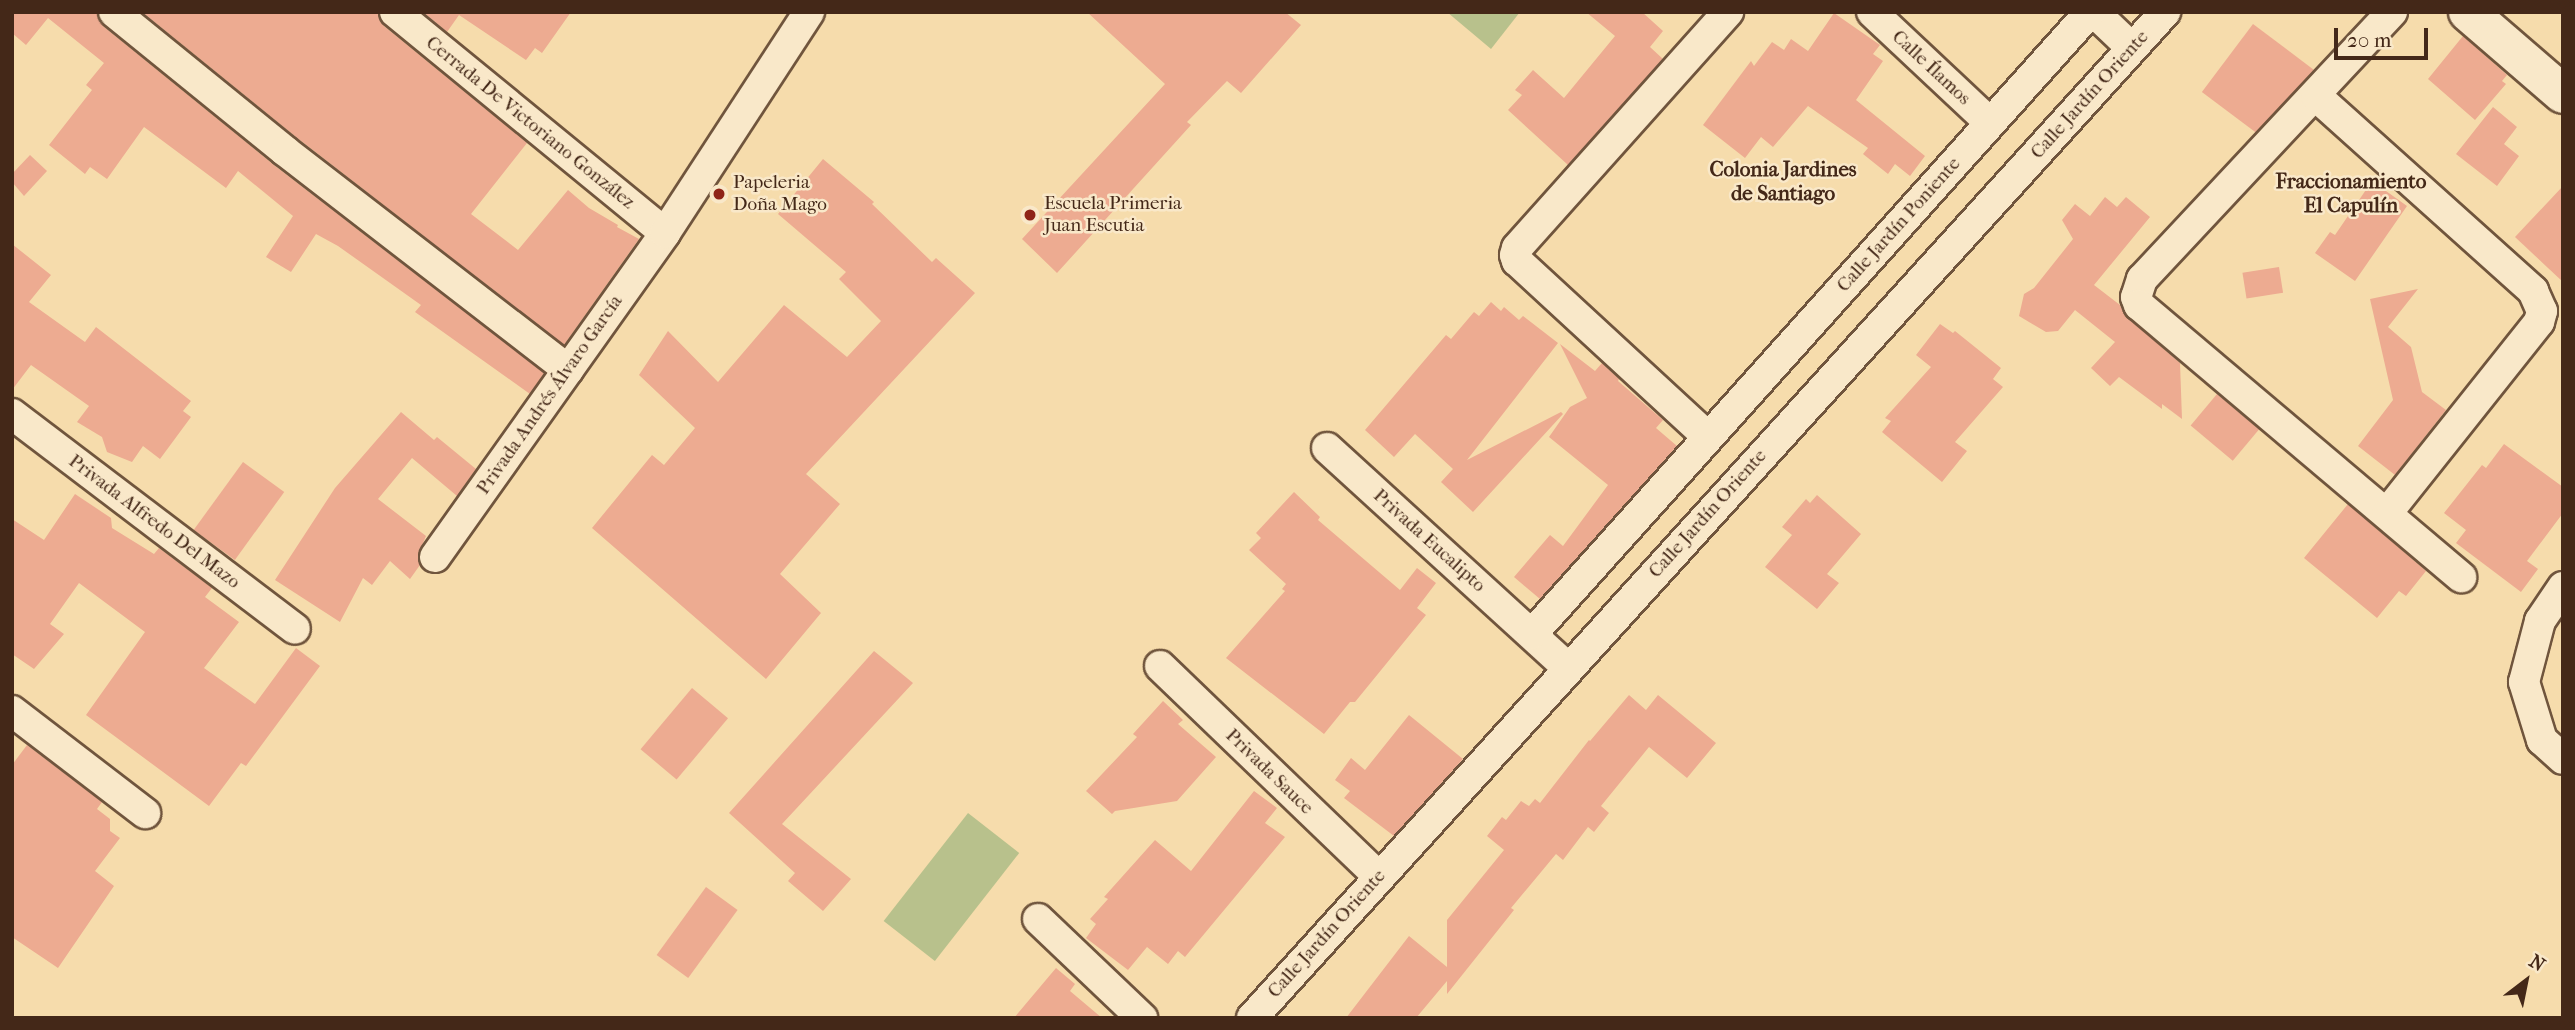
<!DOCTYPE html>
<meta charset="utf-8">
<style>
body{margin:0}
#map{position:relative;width:2575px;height:1030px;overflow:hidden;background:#f6dcac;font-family:"IM FELL French Canon",serif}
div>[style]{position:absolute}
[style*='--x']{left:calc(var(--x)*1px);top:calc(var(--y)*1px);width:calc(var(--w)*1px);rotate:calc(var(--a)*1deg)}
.green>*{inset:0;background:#b8c18c;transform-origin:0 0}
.building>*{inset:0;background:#edab91;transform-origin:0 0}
.roads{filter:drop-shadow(2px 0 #70553d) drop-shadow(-2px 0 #70553d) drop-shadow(0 2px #70553d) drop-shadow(0 -2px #70553d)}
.minor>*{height:30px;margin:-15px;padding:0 15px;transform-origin:15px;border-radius:15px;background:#f9e8c9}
.secondary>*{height:38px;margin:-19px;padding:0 19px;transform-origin:19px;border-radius:19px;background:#f9e8c9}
.dots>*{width:19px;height:19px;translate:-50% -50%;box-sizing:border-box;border:4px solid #f9e8c9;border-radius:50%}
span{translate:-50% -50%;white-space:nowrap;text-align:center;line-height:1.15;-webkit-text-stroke:5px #f9e8c9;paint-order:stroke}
.street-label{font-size:19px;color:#442818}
.poi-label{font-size:19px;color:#442818}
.left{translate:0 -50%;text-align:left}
.neighbourhood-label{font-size:21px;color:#442818;font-weight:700}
.frame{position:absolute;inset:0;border:14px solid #442818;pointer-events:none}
.north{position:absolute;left:2491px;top:946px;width:70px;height:70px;-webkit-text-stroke:5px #f9e8c9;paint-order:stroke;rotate:32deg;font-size:19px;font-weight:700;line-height:28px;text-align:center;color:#442818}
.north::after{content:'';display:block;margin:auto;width:24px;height:32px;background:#442818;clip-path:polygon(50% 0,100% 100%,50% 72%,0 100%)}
.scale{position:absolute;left:2334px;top:28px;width:94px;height:32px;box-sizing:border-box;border:4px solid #442818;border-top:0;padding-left:9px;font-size:21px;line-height:24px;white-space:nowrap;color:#442818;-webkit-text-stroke:5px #f9e8c9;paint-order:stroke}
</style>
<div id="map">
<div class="green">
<div style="clip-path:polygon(1447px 12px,1520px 12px,1491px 49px)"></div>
<div style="left:968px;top:813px;width:65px;height:137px;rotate:38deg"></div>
</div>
<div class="building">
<div style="clip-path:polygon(12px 12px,97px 12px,103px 26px,274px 165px,544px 373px,530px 394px,415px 312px,421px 305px,338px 246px,316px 234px,291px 272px,266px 257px,293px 216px,238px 171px,226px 188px,144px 127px,107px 179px,90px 167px,85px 174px,49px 145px,92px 90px,86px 85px,104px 63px,48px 18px,26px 45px,12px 33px)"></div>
<div style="clip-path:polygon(142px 12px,378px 12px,384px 26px,527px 143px,471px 214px,518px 250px,568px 190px,589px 208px,618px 225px,617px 227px,639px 239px,564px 345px,296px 137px)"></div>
<div style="clip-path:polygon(423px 12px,571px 12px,542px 53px,535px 48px,526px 60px,459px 15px,447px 32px)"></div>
<div style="clip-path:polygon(1087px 12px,1285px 12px,1301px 25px,1241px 93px,1227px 81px,1187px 122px,1191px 125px,1057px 273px,1022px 239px,1165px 84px)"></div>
<div style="clip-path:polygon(1586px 12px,1642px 12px,1663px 31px,1650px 47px,1663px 59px,1568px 165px,1508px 110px,1522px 95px,1515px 90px,1533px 70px,1564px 98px,1615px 36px)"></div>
<div style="clip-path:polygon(1834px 13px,1880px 45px,1873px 54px,1883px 61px,1856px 100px,1925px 156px,1910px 176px,1895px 164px,1888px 174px,1863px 154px,1868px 148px,1808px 106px,1773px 147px,1761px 137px,1745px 158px,1703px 125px,1751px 61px,1754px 66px,1772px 42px,1784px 50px,1791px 39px,1808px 51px)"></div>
<div style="left:2253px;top:24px;width:76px;height:85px;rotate:37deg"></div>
<div style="clip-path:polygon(2463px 36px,2507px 75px,2502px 81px,2506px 84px,2475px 120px,2428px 79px)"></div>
<div style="clip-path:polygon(2493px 107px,2517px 127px,2504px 144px,2519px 156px,2497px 186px,2456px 154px)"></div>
<div style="clip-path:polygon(30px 155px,47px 171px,24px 196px,12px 182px,12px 174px)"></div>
<div style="clip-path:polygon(823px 159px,874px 202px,872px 204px,932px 262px,936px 258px,975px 293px,806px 474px,840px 504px,780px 574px,821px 613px,766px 679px,592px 528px,652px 455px,664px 465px,695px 428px,639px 375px,668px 331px,718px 382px,784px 305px,847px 357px,881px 321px,839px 279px,846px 272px,778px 214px)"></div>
<div style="clip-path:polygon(2372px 181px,2407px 206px,2355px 281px,2315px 253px,2330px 232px,2335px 235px)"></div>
<div style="clip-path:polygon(2563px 186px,2563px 282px,2515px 237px)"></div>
<div style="clip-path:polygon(2105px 197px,2117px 207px,2126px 197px,2150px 217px,2094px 285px,2120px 305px,2128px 318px,2180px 363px,2182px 419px,2162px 404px,2162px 409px,2119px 377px,2110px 386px,2091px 368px,2115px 342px,2075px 310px,2058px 331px,2046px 332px,2019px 316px,2024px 294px,2034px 288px,2073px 239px,2062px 220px,2075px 204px,2090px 216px)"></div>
<div style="clip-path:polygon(12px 244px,51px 275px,29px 302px,85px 342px,96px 327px,191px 401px,183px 411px,191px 417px,160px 459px,143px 446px,132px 462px,107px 452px,102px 437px,77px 422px,89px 406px,31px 365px,12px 390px)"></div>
<div style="left:2279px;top:267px;width:26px;height:37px;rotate:81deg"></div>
<div style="clip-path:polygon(2418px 289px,2388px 327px,2411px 347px,2422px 392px,2446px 410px,2395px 475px,2358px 446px,2393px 400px,2370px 299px)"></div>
<div style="clip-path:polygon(1491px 302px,1501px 311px,1504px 307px,1519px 320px,1523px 316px,1558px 343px,1467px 460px,1561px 412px,1563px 414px,1473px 512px,1441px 482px,1453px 469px,1415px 434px,1394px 457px,1365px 430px,1446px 335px,1451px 339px,1474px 312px,1479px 316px)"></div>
<div style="clip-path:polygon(1940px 324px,1953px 333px,1955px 331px,2001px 368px,1993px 379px,2003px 387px,1955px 442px,1967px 451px,1942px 482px,1882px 432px,1891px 421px,1885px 418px,1931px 367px,1916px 355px)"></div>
<div style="clip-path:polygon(1560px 344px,1595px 371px,1602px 363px,1619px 379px,1618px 381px,1663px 420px,1656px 428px,1677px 446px,1540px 599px,1514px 577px,1550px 535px,1563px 546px,1608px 485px,1549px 437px,1570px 407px,1587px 398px)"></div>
<div style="left:2217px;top:394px;width:55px;height:41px;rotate:40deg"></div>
<div style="clip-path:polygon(401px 412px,434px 440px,437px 437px,476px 469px,457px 496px,412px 458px,378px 499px,426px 536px,418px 555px,420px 565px,410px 579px,390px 561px,372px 585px,363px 578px,340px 622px,275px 580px,335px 488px)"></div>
<div style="clip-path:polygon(2504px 444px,2563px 487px,2563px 513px,2527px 561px,2538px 569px,2521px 592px,2456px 543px,2466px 530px,2444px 513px,2482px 465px,2486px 468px)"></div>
<div style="left:243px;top:462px;width:51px;height:84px;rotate:36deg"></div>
<div style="clip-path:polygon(1294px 492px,1320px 517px,1318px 520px,1400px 590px,1417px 568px,1436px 583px,1417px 608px,1426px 615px,1355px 702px,1350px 702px,1324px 734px,1226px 658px,1285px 591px,1282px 589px,1286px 584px,1249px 550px,1261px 538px,1256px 533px)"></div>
<div style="clip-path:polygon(75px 494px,111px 518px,112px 528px,154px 554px,159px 548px,212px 588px,205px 597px,239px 622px,204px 668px,255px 704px,296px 648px,320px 666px,246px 766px,241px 763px,209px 806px,86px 715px,145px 632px,79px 583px,50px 624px,64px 634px,34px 669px,12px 654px,12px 519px,44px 540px)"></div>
<div style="clip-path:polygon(1817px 495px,1861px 534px,1827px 574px,1839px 583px,1817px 609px,1765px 567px,1792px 535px,1782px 527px,1806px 499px,1810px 503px)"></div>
<div style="clip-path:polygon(2348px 504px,2426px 571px,2406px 596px,2399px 591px,2377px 618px,2304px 558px)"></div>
<div style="clip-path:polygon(874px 651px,913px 683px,782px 824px,851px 879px,823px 911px,788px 881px,795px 873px,729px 813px)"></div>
<div style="left:692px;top:688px;width:47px;height:80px;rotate:40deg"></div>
<div style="clip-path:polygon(1629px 695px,1646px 710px,1658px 695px,1716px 743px,1687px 778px,1649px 747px,1601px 806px,1609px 813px,1594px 832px,1588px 827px,1563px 860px,1556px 854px,1511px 908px,1514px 910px,1447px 994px,1447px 981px,1416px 1018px,1346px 1018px,1409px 936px,1447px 967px,1447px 920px,1504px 850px,1487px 836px,1502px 817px,1506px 820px,1521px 801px,1529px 806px,1535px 799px,1540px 803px,1589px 740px,1590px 741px)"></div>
<div style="clip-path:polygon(1163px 701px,1183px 720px,1178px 724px,1216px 757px,1177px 801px,1115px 811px,1112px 814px,1086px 791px,1137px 737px,1133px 734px)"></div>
<div style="clip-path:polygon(1409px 715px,1463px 759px,1394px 836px,1344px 798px,1350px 791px,1335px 780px,1351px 758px,1365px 770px)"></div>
<div style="clip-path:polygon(27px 745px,102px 802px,97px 809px,110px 819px,110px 831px,120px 838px,95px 871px,114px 886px,58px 968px,12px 937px,12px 765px)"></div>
<div style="clip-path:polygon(1254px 791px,1277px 808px,1265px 823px,1285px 837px,1185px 957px,1178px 951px,1168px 964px,1147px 947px,1128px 970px,1086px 938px,1096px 924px,1090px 919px,1108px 899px,1104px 897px,1155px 840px,1191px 871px)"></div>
<div style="left:706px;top:887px;width:39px;height:84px;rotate:36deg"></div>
<div style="clip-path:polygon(1056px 968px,1075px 984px,1070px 991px,1102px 1018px,1014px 1018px)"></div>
</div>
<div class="roads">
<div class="minor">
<div style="--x:114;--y:12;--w:220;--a:39.1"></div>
<div style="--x:285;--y:151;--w:358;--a:37.7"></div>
<div style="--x:395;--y:12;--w:349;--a:39.3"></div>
<div style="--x:1872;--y:12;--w:162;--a:43.2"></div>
<div style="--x:2094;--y:12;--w:52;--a:43.5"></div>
<div style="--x:2392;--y:12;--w:366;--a:133.1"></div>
<div style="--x:2142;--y:279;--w:19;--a:108"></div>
<div style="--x:2136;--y:297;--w:9;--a:69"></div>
<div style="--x:2139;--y:305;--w:422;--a:40.2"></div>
<div style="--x:2316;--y:96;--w:292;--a:41.9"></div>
<div style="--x:2533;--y:291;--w:22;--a:66"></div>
<div style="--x:2542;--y:311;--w:11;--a:105"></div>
<div style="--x:2539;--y:322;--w:243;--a:128.5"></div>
<div style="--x:12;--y:414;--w:355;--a:37.2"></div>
<div style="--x:1708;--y:437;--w:260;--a:-137.3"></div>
<div style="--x:1517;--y:261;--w:6;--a:-108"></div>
<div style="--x:1515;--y:255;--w:7;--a:-74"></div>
<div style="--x:1517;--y:248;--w:317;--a:-48.2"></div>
<div style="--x:1327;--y:448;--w:326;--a:42.4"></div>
<div style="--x:435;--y:557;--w:397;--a:-54.6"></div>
<div style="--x:665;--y:233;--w:264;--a:-56.9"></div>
<div style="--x:2563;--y:587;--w:41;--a:124.1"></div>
<div style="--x:2540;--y:621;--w:63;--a:104.7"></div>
<div style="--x:2524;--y:682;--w:61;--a:72.8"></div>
<div style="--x:2542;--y:740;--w:28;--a:42"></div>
<div style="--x:1532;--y:634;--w:836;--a:-48.1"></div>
<div style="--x:1160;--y:666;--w:304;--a:43.9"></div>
<div style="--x:12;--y:711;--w:168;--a:37.5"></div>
<div style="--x:1038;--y:919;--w:144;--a:43.6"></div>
<div style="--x:1252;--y:1018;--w:1359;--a:-47.77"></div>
</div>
<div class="secondary">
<div style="--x:2468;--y:12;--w:125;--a:40.8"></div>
</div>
</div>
<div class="dots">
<div style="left:719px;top:194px;background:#8f2418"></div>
<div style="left:1030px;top:215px;background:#8f2418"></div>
</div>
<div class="street-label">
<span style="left:1931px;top:68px;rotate:43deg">Calle Ílamos</span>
<span style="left:2090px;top:95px;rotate:-48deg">Calle Jardín Oriente</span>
<span style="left:530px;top:123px;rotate:39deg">Cerrada De Victoriano González</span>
<span style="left:1899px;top:225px;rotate:-48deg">Calle Jardín Poniente</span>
<span style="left:550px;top:395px;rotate:-55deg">Privada Andrés Álvaro García</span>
<span style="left:1708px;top:514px;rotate:-48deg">Calle Jardín Oriente</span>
<span style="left:154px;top:522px;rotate:37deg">Privada Alfredo Del Mazo</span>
<span style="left:1429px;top:541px;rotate:42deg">Privada Eucalipto</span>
<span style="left:1269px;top:772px;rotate:44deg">Privada Sauce</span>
<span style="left:1327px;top:934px;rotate:-48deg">Calle Jardín Oriente</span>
</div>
<div class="poi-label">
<span class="left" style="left:733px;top:194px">Papeleria<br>Doña Mago</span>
<span class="left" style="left:1044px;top:215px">Escuela Primeria<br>Juan Escutia</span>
</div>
<div class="neighbourhood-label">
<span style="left:1783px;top:181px">Colonia Jardines<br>de Santiago</span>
<span style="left:2351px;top:193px">Fraccionamiento<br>El Capulín</span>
</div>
<div class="frame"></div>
<div class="north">N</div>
<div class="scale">20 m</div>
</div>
